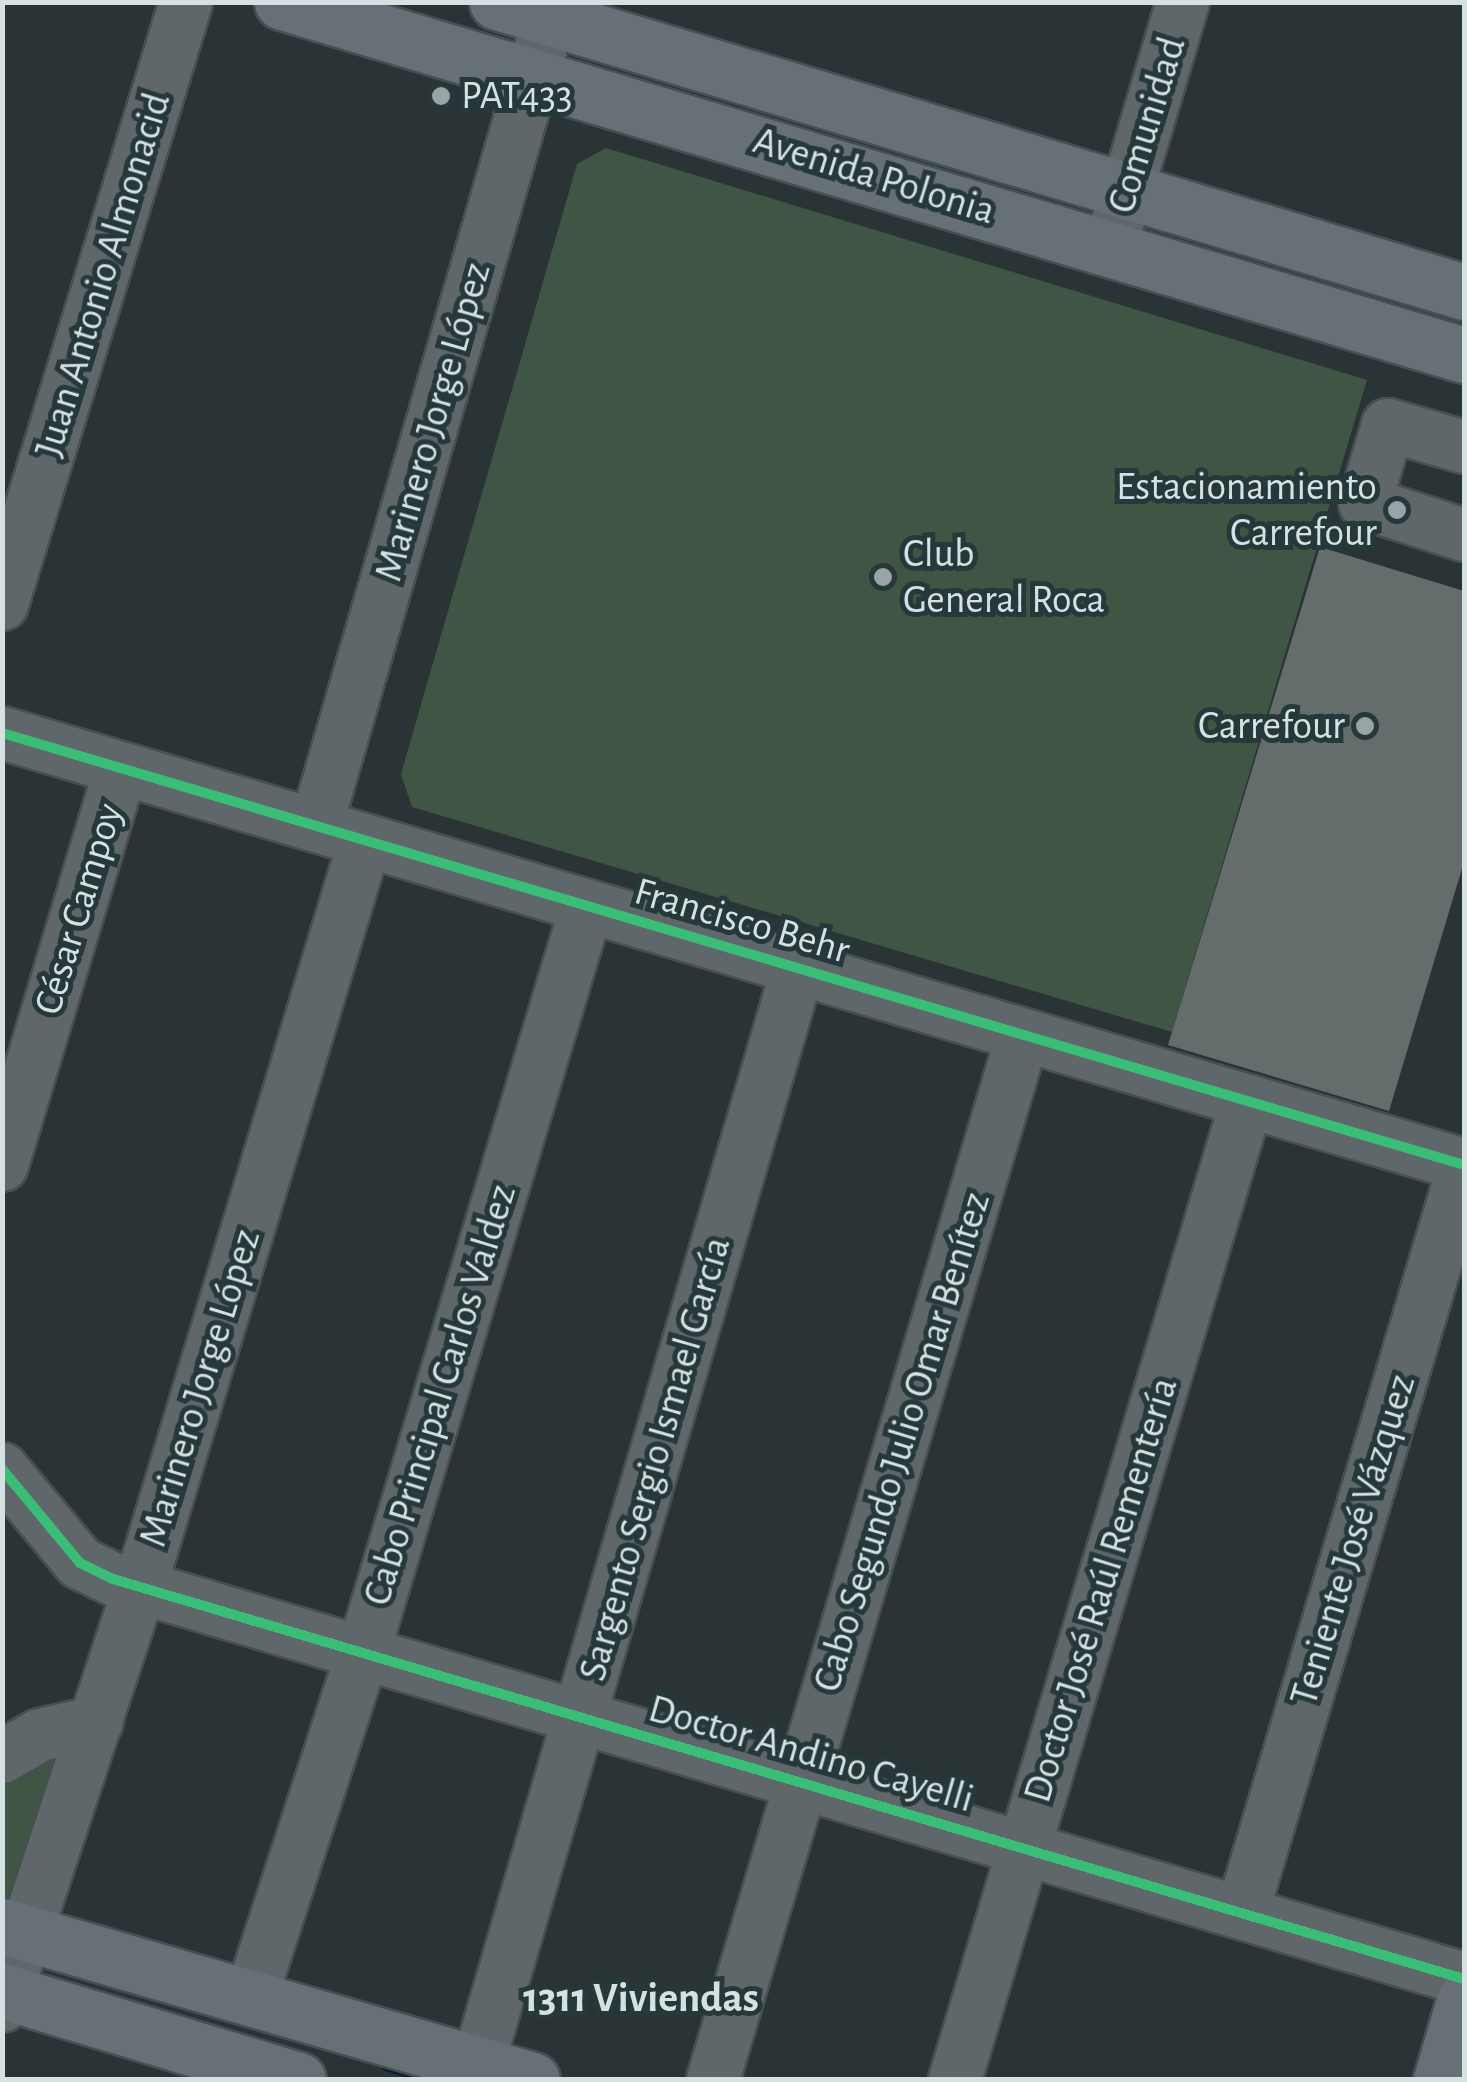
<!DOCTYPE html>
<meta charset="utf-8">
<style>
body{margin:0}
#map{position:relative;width:1467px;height:2082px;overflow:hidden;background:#2a3436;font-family:"Alegreya Sans",sans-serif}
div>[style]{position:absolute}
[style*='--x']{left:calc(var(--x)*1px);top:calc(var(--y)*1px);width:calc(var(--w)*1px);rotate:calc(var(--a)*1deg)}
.green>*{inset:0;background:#405543}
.stream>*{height:10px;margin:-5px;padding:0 5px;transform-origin:5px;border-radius:5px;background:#0f1c3c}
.building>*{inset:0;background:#646c6c}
.roads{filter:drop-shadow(2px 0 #464f51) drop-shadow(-2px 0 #464f51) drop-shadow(0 2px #464f51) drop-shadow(0 -2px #464f51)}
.minor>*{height:52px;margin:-26px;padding:0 26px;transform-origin:26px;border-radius:26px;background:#60676b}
.major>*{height:55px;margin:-27.5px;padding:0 27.5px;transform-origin:27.5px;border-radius:27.5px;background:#667076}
.cycleway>*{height:10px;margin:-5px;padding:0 5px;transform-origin:5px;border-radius:5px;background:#3abd76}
.dots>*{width:28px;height:28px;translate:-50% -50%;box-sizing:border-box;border:5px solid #26383a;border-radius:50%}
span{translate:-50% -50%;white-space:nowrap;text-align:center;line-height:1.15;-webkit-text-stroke:10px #26383a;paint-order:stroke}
.poi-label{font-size:40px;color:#d6e1e2}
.left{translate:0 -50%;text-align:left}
.right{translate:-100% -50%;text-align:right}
.street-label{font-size:40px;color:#d6e1e2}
.neighbourhood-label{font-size:42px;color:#d6e1e2;font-weight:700}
.frame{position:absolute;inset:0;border:5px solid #d6e1e2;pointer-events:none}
</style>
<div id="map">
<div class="green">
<div style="clip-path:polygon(606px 148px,1367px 380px,1172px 1032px,412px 807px,401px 774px,577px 164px)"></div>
<div style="clip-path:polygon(97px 1722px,3px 2006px,3px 1757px)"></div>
</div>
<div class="stream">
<div style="--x:386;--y:2066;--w:47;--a:17.3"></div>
</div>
<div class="building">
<div style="clip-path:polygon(1320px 547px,1464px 591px,1464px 862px,1389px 1111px,1168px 1045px)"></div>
</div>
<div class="roads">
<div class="minor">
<div style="--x:1110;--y:248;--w:257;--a:-73.5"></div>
<div style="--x:1464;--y:447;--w:79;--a:-163.9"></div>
<div style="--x:1388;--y:425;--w:81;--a:106.4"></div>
<div style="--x:1365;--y:503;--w:104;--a:17.9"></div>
<div style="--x:2;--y:604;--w:629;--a:-73"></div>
<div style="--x:2;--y:733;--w:1524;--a:16.46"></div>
<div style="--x:316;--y:826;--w:858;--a:-73.89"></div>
<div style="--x:2;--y:1165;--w:414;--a:-73.3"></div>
<div style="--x:2;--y:1469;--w:122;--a:50.3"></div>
<div style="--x:80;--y:1563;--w:37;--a:26"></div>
<div style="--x:113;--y:1579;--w:1409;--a:16.49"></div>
<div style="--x:2;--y:1757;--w:44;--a:-30.1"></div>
<div style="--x:40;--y:1735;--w:58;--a:-12.8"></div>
<div style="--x:1242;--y:1913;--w:778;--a:-73.43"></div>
<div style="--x:251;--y:1997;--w:362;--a:-72"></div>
<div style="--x:363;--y:1653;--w:780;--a:-73.31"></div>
<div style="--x:2;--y:2006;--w:441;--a:-71.8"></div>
<div style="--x:140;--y:1587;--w:779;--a:-73.22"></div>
<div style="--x:478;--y:2064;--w:1142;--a:-73.72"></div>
<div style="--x:713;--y:2080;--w:1090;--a:-73.48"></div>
<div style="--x:955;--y:2080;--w:1022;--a:-73.39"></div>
</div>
<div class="major">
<div style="--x:282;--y:2;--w:1234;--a:16.63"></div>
<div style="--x:497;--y:2;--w:1010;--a:16.69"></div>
<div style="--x:2;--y:1926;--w:552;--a:16.2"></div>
<div style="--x:2;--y:1991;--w:309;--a:16.7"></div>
<div style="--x:1441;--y:2080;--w:82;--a:-73.8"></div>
</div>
</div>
<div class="cycleway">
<div style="--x:2;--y:733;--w:1524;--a:16.46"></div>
<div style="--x:2;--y:1469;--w:122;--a:50.3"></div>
<div style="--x:80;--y:1563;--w:37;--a:26"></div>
<div style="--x:113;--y:1579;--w:1409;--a:16.49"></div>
</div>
<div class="dots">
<div style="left:441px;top:96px;background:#9aa4a6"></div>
<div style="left:1397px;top:510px;background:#9aa4a6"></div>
<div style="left:883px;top:577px;background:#9aa4a6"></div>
<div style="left:1365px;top:726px;background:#9aa4a6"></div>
</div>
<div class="poi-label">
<span class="left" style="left:461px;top:96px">PAT433</span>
<span class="right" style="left:1377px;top:510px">Estacionamiento<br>Carrefour</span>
<span class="left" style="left:903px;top:577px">Club<br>General Roca</span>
<span class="right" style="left:1345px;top:726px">Carrefour</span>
</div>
<div class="street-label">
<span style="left:1147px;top:125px;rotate:-73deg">Comunidad</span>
<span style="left:874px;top:176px;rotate:17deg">Avenida Polonia</span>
<span style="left:103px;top:275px;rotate:-73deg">Juan Antonio Almonacid</span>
<span style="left:433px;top:422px;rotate:-74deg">Marinero Jorge López</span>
<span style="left:79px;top:909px;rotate:-73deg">César Campoy</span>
<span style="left:742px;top:921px;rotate:16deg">Francisco Behr</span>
<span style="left:200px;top:1388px;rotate:-73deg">Marinero Jorge López</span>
<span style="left:440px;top:1395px;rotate:-73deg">Cabo Principal Carlos Valdez</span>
<span style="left:902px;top:1442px;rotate:-73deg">Cabo Segundo Julio Omar Benítez</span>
<span style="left:655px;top:1459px;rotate:-74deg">Sargento Sergio Ismael García</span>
<span style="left:1353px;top:1540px;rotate:-73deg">Teniente José Vázquez</span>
<span style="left:1101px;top:1590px;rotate:-73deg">Doctor José Raúl Rementería</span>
<span style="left:811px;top:1754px;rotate:16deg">Doctor Andino Cayelli</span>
</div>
<div class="neighbourhood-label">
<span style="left:641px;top:1998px">1311 Viviendas</span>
</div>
<div class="frame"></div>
</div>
